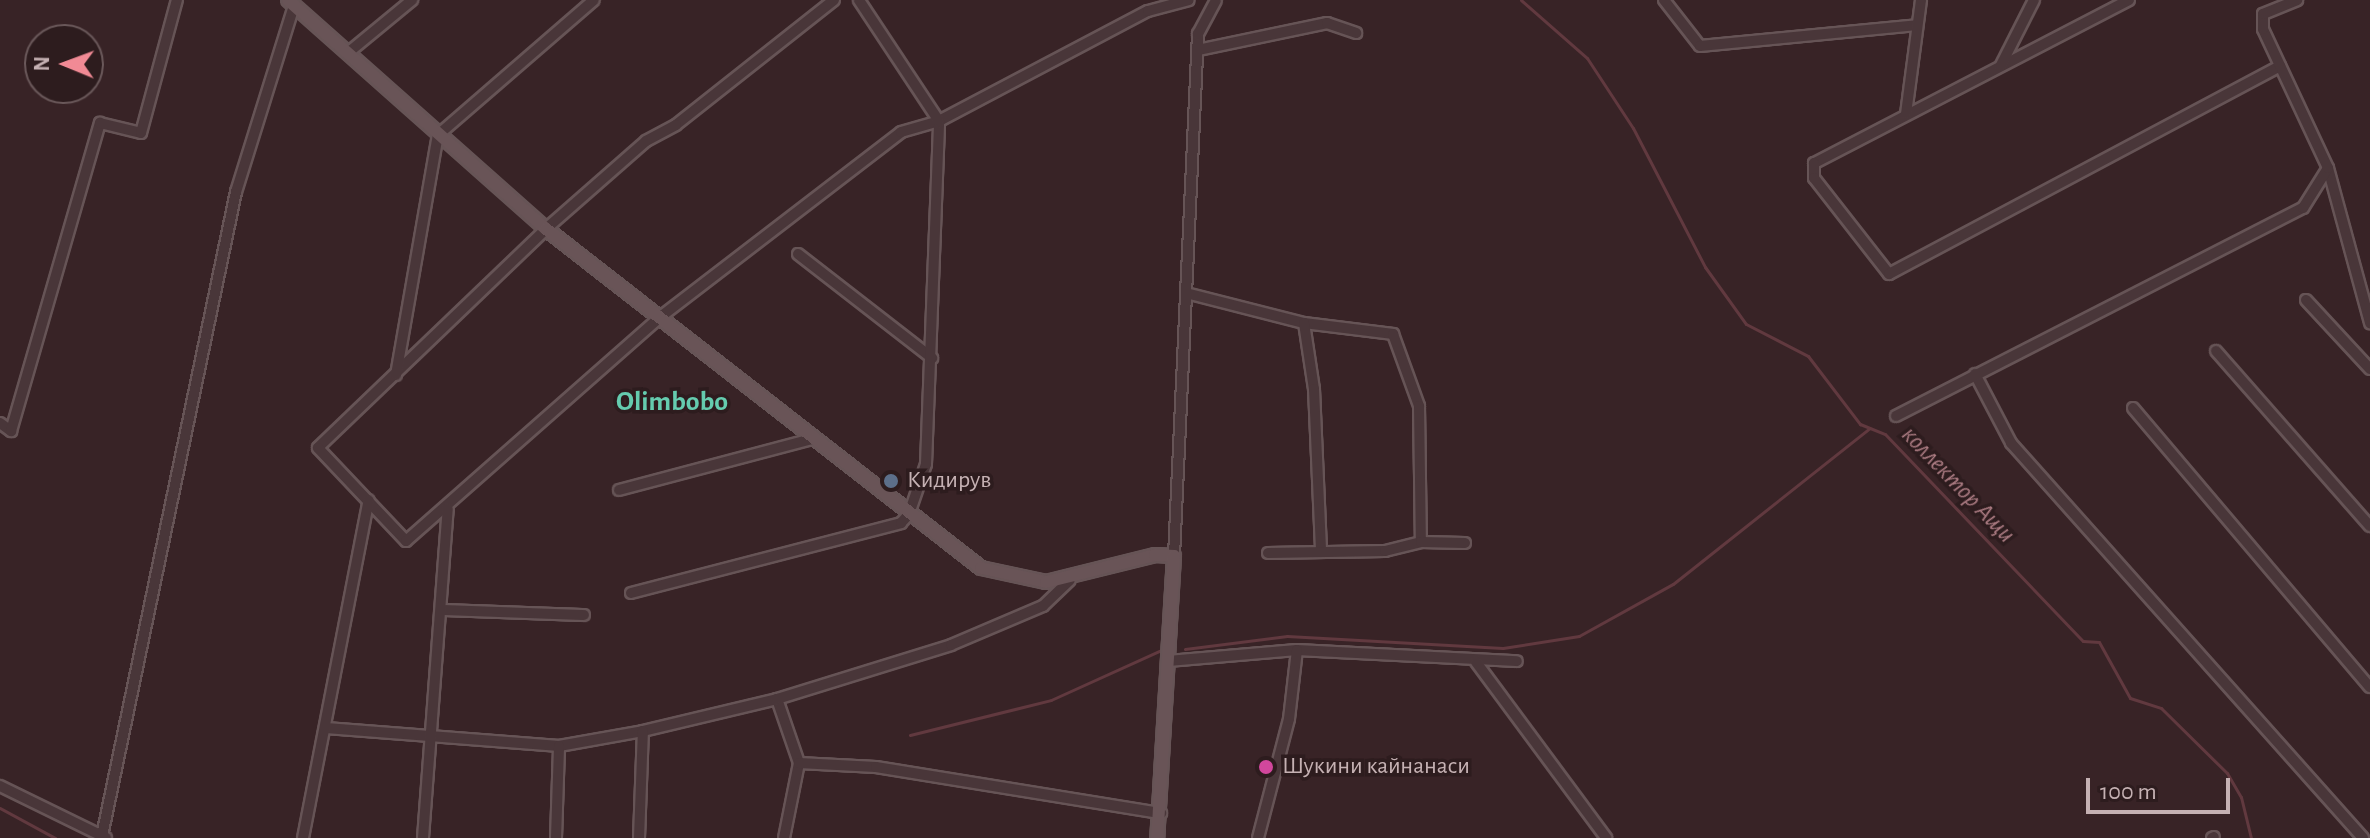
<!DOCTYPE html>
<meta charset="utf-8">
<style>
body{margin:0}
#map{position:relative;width:2370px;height:838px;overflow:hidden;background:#382326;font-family:"Alegreya Sans",sans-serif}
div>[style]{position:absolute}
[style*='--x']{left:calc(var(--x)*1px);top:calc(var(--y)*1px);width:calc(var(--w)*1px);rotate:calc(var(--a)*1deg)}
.stream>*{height:3px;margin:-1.5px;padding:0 1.5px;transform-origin:1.5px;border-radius:1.5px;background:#61393f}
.roads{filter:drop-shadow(2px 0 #665456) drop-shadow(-2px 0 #665456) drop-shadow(0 2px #665456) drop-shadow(0 -2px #665456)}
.minor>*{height:10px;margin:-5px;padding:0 5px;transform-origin:5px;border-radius:5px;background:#493639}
.major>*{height:12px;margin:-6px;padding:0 6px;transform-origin:6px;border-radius:6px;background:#695457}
.dots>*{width:22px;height:22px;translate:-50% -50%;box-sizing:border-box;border:4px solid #2d1c1e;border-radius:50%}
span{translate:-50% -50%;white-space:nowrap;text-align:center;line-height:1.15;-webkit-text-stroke:7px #2d1c1e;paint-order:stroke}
.poi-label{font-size:24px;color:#c5b1b3}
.left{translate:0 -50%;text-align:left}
.water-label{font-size:26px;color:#ab7b82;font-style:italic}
.quarter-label{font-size:28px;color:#65ccaf;font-weight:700}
.north{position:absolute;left:24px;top:24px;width:80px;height:80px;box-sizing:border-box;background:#2d1c1e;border:2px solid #6a585a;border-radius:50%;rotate:271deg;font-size:22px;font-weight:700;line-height:32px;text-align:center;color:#c5b1b3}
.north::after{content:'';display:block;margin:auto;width:28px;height:36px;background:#f18a95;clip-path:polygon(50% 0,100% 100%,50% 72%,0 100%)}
.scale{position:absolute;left:2086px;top:778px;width:144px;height:36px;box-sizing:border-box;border:4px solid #c5b1b3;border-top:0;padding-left:10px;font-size:24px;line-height:28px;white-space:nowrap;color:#c5b1b3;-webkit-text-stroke:6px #2d1c1e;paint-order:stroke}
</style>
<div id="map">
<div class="stream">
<div style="--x:1521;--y:0;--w:88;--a:41.3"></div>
<div style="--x:1587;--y:58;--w:84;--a:56.7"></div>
<div style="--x:1633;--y:128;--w:157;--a:62.6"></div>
<div style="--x:1705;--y:267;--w:70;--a:54.3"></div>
<div style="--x:1746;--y:324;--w:70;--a:27.3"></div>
<div style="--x:1808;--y:356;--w:86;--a:52.6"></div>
<div style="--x:1860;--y:424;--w:27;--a:22"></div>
<div style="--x:1885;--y:434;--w:286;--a:46.3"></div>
<div style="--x:2083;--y:641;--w:16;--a:4"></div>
<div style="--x:2099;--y:642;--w:64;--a:61"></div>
<div style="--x:2130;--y:698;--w:33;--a:18"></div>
<div style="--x:2161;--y:708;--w:93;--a:44.6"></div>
<div style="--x:2227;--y:773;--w:28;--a:60"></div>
<div style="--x:2241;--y:797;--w:42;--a:76.3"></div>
<div style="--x:1185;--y:649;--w:103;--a:-7.3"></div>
<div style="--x:1287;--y:636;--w:216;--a:3.2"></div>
<div style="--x:1503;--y:648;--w:77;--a:-9"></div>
<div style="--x:1579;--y:636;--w:107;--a:-29"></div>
<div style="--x:1673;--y:584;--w:251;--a:-38.4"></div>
<div style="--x:910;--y:735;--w:145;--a:-13.9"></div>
<div style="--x:1051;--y:700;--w:119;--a:-24.4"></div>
<div style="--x:0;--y:808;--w:63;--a:28.6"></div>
</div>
<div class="roads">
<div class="minor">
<div style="--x:834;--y:0;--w:201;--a:141.7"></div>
<div style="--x:676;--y:125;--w:34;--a:152"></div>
<div style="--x:646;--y:141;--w:133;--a:138.7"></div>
<div style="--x:546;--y:229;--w:316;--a:136.2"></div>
<div style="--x:318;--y:448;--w:128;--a:46.6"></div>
<div style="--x:406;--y:541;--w:337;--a:-41.4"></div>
<div style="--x:659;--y:318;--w:305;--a:-37.5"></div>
<div style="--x:901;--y:132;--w:40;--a:-16"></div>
<div style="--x:939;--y:121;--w:236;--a:-27.8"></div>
<div style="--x:1148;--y:11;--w:42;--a:-15"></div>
<div style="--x:1664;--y:0;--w:58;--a:52"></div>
<div style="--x:1700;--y:46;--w:218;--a:-5.5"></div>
<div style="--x:2129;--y:0;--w:355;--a:152.6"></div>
<div style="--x:1814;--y:163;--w:15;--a:90"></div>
<div style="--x:1814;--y:178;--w:122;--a:52"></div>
<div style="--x:1889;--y:274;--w:443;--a:-28"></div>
<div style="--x:1198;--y:50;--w:132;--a:-11.8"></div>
<div style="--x:1327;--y:23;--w:31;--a:19"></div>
<div style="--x:349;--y:52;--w:82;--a:-39.5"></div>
<div style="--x:2001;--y:65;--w:73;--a:-63.1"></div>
<div style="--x:1906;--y:114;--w:115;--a:-82.5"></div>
<div style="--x:2328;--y:168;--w:161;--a:74.8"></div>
<div style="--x:798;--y:254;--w:170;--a:37.8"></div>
<div style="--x:1186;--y:293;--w:122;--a:14.3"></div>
<div style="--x:1304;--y:323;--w:90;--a:7"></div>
<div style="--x:1393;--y:334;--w:77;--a:70.1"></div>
<div style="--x:1419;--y:406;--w:136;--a:89.2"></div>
<div style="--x:2306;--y:300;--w:94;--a:47.2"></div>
<div style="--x:1304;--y:323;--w:67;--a:81.4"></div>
<div style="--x:1314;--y:389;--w:162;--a:87.5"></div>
<div style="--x:2216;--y:351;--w:233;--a:48.7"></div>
<div style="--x:1975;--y:374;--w:78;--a:62.4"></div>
<div style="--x:2011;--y:443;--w:529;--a:48.29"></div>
<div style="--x:396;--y:375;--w:244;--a:-80.1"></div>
<div style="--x:438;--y:135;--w:206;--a:-40.9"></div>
<div style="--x:2133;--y:408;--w:366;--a:49.7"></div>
<div style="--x:1896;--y:416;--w:457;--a:-27.1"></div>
<div style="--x:2303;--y:208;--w:47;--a:-58"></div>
<div style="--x:2328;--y:168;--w:153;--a:-115.1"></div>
<div style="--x:2263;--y:29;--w:15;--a:-90"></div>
<div style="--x:2263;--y:14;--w:37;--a:-22"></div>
<div style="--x:0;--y:423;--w:14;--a:36"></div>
<div style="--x:11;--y:431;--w:321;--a:-73.9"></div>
<div style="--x:100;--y:123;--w:42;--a:13.7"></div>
<div style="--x:141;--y:133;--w:138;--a:-74.9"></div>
<div style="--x:619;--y:490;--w:200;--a:-14.8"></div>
<div style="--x:1268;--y:553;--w:117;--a:-1"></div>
<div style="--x:1385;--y:551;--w:37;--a:-14"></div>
<div style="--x:1421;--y:542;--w:44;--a:1.3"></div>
<div style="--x:1174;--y:556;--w:523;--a:-87.37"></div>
<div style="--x:1198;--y:34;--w:38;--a:-62"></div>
<div style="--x:631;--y:593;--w:279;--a:-14.5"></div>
<div style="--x:901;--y:523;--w:12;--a:-48"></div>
<div style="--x:909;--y:514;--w:53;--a:-71.2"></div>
<div style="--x:926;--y:464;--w:343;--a:-87.8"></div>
<div style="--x:939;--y:121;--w:145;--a:-123.5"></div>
<div style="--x:442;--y:610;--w:142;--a:2"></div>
<div style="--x:1168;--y:661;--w:129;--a:-4.9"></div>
<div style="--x:1297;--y:650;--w:220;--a:2.9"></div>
<div style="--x:1476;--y:662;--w:219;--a:53.5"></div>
<div style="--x:777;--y:699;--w:68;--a:71"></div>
<div style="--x:799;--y:763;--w:76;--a:101.3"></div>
<div style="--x:326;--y:728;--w:234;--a:4.4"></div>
<div style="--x:559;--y:746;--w:85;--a:-10.1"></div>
<div style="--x:643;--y:731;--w:138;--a:-13.4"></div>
<div style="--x:777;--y:699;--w:182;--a:-17.2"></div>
<div style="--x:951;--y:645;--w:100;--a:-23"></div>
<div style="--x:1043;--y:606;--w:37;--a:-44"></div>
<div style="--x:799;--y:763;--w:77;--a:3"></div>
<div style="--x:876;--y:767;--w:289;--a:9.2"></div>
<div style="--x:0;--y:786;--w:118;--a:26.1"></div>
<div style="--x:102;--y:836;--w:658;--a:-78.25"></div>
<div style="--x:236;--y:192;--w:195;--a:-72.7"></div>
<div style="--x:303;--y:838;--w:344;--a:-79"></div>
<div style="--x:423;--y:838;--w:330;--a:-85.7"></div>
<div style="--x:556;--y:838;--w:92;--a:-88.1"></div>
<div style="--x:639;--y:838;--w:107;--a:-87.9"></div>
<div style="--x:1258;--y:838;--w:123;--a:-75.4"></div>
<div style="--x:1289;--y:719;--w:69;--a:-83.4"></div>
<div style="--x:2212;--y:838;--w:2;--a:-27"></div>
</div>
<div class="major">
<div style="--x:288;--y:0;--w:345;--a:41.6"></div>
<div style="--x:546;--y:229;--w:551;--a:37.93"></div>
<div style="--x:981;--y:568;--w:66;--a:12.2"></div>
<div style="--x:1046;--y:582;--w:112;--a:-13.9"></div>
<div style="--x:1155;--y:555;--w:19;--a:3"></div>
<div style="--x:1174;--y:556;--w:283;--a:93.4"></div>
</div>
</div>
<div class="dots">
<div style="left:891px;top:481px;background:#5c6f8a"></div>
<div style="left:1266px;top:767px;background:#d1479c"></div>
</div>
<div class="poi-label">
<span class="left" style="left:907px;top:481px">Кидирув</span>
<span class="left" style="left:1282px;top:767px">Шукини кайнанаси</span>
</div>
<div class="water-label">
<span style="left:1958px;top:485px;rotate:46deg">коллектор Ащи</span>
</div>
<div class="quarter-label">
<span style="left:672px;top:402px">Olimbobo</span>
</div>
<div class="north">N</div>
<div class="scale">100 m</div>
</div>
